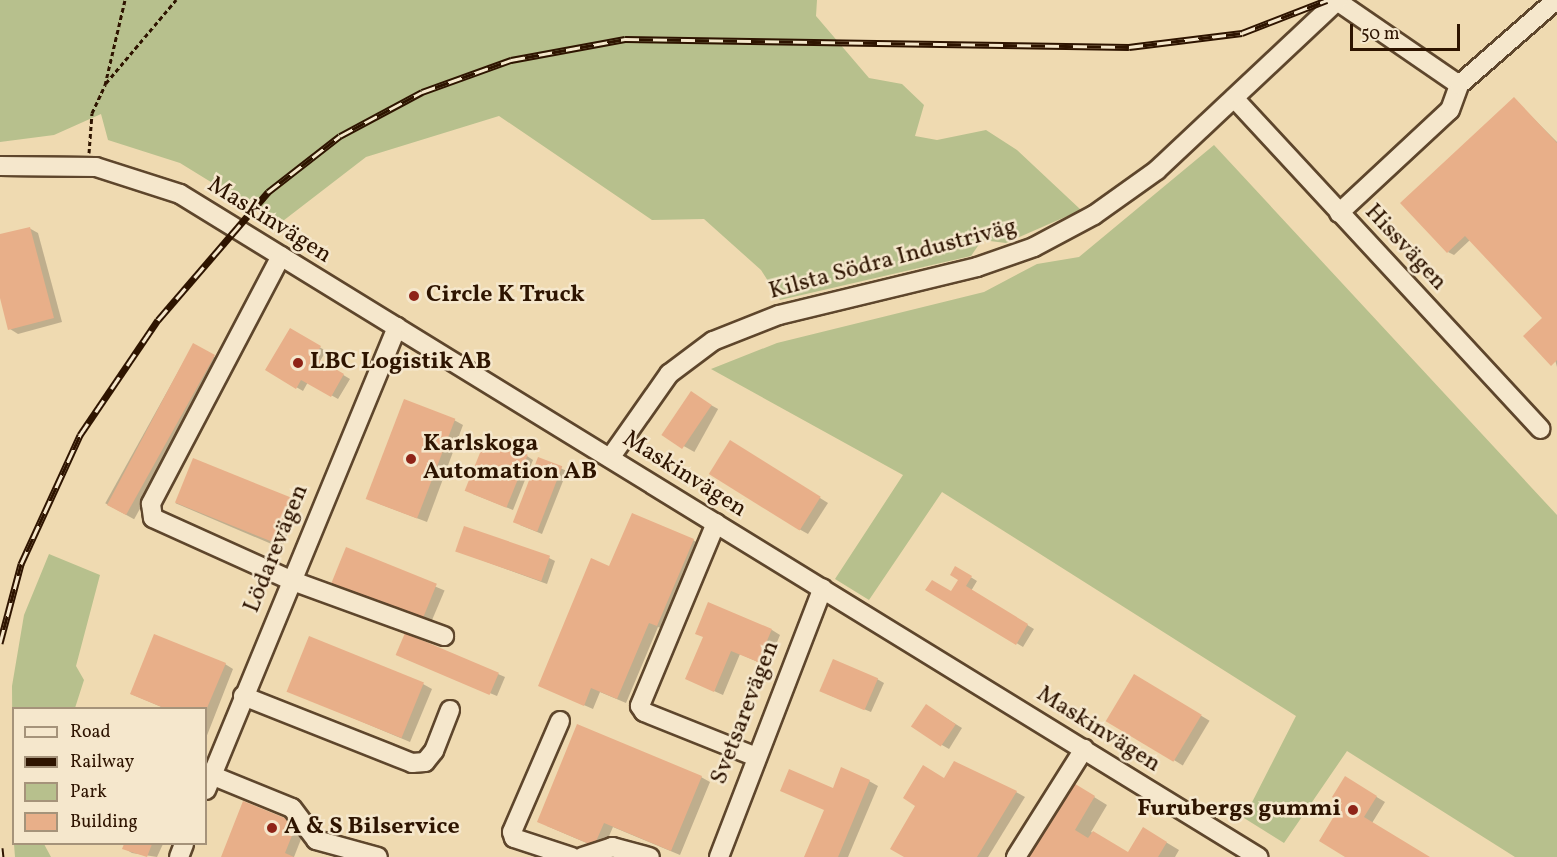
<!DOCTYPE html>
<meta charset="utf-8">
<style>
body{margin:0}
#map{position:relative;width:1557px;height:857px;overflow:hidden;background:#efdab1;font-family:Vollkorn,serif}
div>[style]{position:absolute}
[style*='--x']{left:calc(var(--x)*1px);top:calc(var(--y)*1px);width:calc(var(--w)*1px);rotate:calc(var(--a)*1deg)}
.green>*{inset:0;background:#b7c08d}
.shadow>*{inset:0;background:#0003;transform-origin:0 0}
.building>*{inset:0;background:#e8af89;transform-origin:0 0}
.path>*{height:3px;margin-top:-1.5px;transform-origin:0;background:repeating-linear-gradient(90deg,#2e1400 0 4.5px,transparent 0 7.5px)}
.roads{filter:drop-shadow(2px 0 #5e462c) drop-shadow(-2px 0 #5e462c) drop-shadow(0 2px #5e462c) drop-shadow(0 -2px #5e462c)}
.minor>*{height:18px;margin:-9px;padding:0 9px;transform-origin:9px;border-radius:9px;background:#f5e7cc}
.rail>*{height:7px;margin-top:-3.5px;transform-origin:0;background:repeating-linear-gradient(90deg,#f5e7cc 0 14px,#2e1400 0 28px);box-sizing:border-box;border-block:2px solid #2e1400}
.dots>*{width:16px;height:16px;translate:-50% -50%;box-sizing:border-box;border:3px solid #f5e7cc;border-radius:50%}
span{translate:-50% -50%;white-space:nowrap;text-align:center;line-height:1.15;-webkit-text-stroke:5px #f5e7cc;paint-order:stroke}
.street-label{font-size:24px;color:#2e1400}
.poi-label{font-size:24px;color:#2e1400;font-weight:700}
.left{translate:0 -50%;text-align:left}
.right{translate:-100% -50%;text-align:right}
.legend{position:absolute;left:12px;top:707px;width:195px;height:138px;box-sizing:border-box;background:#f5e7cc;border:2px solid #a5937a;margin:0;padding:8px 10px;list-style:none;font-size:18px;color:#2e1400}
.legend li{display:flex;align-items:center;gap:12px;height:30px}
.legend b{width:30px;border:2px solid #a5937a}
.scale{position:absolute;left:1350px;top:24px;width:110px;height:27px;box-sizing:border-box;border:3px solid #2e1400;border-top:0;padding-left:8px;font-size:18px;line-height:21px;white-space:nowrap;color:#2e1400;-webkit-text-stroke:4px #f5e7cc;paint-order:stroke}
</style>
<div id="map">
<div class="green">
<div style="clip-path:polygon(0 0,817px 0,816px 16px,869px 78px,902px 84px,924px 105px,915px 136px,937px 140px,986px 130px,1017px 150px,1081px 210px,1006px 243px,982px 240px,971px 256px,780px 300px,761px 270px,704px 219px,652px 220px,499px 116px,366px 157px,279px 224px,180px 163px,108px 140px,101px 114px,54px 135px,0 142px)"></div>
<div style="clip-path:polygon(1214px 145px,1557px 515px,1557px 857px,1515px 857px,1347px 751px,1284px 843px,1244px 818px,1296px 716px,942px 492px,869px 600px,835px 579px,903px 475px,711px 369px,777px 343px,984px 292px,1037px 264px,1079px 257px)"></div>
<div style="clip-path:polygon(49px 554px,100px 575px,76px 666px,84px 680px,75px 708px,14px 708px,13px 833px,12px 686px,24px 615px)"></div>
<div style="clip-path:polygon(14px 844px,44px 844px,51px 857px,15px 857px)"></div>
</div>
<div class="shadow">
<div style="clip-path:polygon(1514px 99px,1557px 142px,1557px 367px,1544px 319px,1470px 240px,1454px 255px,1448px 252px)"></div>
<div style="clip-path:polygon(29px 228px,38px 233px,62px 322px,18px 334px,10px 329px,0 292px,0 236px)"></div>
<div style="clip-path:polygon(291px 330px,326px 351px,320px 361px,350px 379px,338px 399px,308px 382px,303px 391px,267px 370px)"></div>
<div style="left:193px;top:345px;width:33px;height:181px;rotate:29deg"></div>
<div style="left:691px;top:394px;width:31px;height:49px;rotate:29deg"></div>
<div style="clip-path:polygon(454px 420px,463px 425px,427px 522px,377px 503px)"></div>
<div style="clip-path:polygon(739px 447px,828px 503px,808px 534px,799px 529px)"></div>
<div style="clip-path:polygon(527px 456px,533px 460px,513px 510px,473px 494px)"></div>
<div style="clip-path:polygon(539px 459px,567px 471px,542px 534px,520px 525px)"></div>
<div style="left:194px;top:460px;width:115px;height:47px;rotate:23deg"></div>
<div style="clip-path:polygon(693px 540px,701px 545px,666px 630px,658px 627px,626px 703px,600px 692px,593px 709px,540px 686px,610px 568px)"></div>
<div style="left:347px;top:549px;width:106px;height:38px;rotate:23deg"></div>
<div style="clip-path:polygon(457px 551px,549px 558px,555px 561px,547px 584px)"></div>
<div style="clip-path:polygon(956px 568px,977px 581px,971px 591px,1034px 629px,1023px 647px,927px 590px,952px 593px,960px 580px)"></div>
<div style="clip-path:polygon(772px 630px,780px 635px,767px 666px,740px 654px,723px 695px,687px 679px,704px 637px)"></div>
<div style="clip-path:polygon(406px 634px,505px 677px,497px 696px,404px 658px)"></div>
<div style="clip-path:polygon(225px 664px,233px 669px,206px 738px,206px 708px,164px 708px,131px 694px)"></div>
<div style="left:1135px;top:676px;width:87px;height:52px;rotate:31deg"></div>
<div style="clip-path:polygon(877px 679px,884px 683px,871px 712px,827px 694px)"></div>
<div style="clip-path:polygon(423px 684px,432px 689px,410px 742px,296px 694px)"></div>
<div style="clip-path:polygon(933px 710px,962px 728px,949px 749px,942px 745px)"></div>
<div style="clip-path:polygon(701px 777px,710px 782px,680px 855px,613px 827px,603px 850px,547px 826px)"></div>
<div style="clip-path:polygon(1345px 778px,1385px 802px,1372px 823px,1427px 857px,1348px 857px)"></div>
<div style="clip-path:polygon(869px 781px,878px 786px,848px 857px,806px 857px,834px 790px)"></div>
<div style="clip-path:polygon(1073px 784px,1107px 805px,1091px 832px,1129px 854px,1144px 829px,1179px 850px,1175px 857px,1029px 857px)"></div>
<div style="clip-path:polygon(1016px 792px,1025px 797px,988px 857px,904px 857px)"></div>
<div style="clip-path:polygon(243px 803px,305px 829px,294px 857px,222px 857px)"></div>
<div style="clip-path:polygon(126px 844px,163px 844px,157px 857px,132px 853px,124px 848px)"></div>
</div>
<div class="building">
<div style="clip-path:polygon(1514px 97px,1557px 143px,1557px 360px,1551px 366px,1523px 336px,1542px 318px,1465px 236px,1447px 253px,1400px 203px)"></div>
<div style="clip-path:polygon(30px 227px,54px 318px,8px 330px,0 298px,0 234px)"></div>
<div style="clip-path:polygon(290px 328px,321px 346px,315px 357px,344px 374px,331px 397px,301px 380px,296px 389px,265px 370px)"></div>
<div style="clip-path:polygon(193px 343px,215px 355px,126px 515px,107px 505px)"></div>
<div style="left:691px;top:391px;width:25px;height:53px;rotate:34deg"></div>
<div style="left:404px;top:399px;width:55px;height:107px;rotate:21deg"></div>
<div style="left:486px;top:438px;width:45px;height:57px;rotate:22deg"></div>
<div style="left:730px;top:440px;width:107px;height:40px;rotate:32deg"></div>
<div style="left:538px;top:457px;width:26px;height:70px;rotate:21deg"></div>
<div style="left:193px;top:458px;width:107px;height:48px;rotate:22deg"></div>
<div style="clip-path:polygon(632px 513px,694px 539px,657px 626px,649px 623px,617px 699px,591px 688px,584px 706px,538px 686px,591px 558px,609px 566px)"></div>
<div style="left:464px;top:526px;width:91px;height:27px;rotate:19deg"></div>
<div style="left:346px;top:547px;width:98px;height:40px;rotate:22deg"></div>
<div style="clip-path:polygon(955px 566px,972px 576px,966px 586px,1028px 624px,1016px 645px,925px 590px,932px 580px,951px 591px,958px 580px,950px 575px)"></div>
<div style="clip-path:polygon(708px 602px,772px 629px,758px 662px,731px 651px,714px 692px,685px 679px,703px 637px,695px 634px)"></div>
<div style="left:405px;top:633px;width:102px;height:24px;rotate:23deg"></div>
<div style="clip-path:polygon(154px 634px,226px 663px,207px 708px,164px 708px,130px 694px)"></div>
<div style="left:309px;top:636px;width:124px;height:60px;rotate:22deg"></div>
<div style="left:833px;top:659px;width:49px;height:35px;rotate:23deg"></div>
<div style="left:1134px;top:674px;width:79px;height:55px;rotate:31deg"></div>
<div style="left:926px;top:704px;width:36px;height:27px;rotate:34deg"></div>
<div style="clip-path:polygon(577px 724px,702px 776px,671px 851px,604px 823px,594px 846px,537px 822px)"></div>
<div style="clip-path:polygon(954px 761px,1017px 791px,977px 857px,904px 857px,890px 849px,915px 806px,903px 798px,923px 765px,944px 778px)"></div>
<div style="clip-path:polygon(841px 767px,870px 780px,838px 857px,804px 857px,824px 810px,780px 791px,789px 769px,833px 788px)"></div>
<div style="clip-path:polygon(1345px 776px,1377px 796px,1364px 817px,1430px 857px,1345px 857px,1319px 841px,1342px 803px,1332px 797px)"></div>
<div style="clip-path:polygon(1072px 782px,1095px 796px,1075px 830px,1088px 838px,1093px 831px,1128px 852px,1143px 827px,1167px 842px,1158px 857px,1027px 857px)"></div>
<div style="clip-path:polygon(243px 801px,297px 823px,285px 853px,294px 857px,221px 857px)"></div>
<div style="clip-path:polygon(124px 844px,152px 844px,147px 857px,122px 849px)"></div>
</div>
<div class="path">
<div style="--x:106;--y:83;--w:109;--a:-49.9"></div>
<div style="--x:89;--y:153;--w:40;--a:-85.7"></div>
<div style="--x:92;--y:113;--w:31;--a:-65"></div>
<div style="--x:105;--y:85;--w:87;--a:-76.8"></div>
</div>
<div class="roads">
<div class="minor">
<div style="--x:1337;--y:1;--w:148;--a:34.5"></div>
<div style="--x:1234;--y:98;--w:451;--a:47.2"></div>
<div style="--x:0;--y:166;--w:96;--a:0.6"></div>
<div style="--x:96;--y:167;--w:88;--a:17.8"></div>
<div style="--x:180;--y:194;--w:1266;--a:31.59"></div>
<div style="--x:1339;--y:213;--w:151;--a:-42.9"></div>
<div style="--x:1450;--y:110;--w:27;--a:-70"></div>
<div style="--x:1459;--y:85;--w:129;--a:-41.2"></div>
<div style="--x:281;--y:256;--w:280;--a:117.7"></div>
<div style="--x:151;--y:504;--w:14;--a:82"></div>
<div style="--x:153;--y:518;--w:150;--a:24.3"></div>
<div style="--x:290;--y:580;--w:164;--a:20"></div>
<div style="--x:610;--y:458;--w:103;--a:-54.9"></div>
<div style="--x:669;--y:374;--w:55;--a:-36.9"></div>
<div style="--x:713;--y:341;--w:71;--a:-21.5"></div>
<div style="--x:779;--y:315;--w:204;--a:-13.6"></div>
<div style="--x:977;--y:267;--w:60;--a:-19.3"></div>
<div style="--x:1034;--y:247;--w:68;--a:-28.1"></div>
<div style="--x:1094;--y:215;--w:77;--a:-35.5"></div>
<div style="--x:1157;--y:170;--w:248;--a:-43.2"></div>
<div style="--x:716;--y:523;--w:198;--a:112.6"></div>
<div style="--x:640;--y:706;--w:7;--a:56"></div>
<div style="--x:644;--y:712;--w:118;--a:21.8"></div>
<div style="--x:243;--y:696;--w:182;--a:21.6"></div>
<div style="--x:412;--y:763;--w:13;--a:-4"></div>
<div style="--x:425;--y:762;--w:14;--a:-51"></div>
<div style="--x:434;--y:751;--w:44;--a:-68.7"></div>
<div style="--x:560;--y:721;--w:121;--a:113.4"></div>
<div style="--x:512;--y:832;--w:6;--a:72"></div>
<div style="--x:514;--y:838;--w:61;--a:18.1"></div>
<div style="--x:211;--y:775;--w:87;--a:22.2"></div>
<div style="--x:292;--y:808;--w:40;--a:53"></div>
<div style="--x:316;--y:840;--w:64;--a:15.3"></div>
<div style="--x:206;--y:790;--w:501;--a:-67.58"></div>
<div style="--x:179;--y:857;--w:14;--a:-69"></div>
<div style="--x:582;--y:857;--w:32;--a:-18"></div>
<div style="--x:612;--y:847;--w:39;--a:15"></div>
<div style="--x:719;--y:857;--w:288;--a:-68.9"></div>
<div style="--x:1016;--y:857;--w:128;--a:-57.8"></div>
</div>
</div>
<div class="rail">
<div style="--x:0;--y:643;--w:82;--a:-75.1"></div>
<div style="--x:21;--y:564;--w:142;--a:-65.4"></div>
<div style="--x:80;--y:435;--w:139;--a:-55.9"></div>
<div style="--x:158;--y:320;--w:169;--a:-49.3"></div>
<div style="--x:268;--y:192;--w:91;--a:-37.9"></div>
<div style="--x:340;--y:136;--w:93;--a:-28.2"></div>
<div style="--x:422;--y:92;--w:95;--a:-19.8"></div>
<div style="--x:511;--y:60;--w:116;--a:-10.4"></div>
<div style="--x:625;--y:39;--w:504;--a:0.91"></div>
<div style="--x:1129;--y:47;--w:114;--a:-7.1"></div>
<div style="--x:1242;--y:33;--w:91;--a:-21.2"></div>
<div style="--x:0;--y:848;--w:9;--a:84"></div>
</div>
<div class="dots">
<div style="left:414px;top:296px;background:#8f2418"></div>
<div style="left:298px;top:363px;background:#8f2418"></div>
<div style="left:411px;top:459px;background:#8f2418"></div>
<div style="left:1353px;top:810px;background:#8f2418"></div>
<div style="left:272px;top:828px;background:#8f2418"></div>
</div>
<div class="street-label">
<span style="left:269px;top:221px;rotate:32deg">Maskinvägen</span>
<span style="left:1405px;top:248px;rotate:47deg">Hissvägen</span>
<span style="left:893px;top:260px;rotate:-15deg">Kilsta Södra Industriväg</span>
<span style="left:684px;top:475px;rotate:32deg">Maskinvägen</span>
<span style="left:277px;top:549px;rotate:-68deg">Lödarevägen</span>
<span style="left:746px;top:713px;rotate:-69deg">Svetsarevägen</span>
<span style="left:1098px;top:730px;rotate:32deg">Maskinvägen</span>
</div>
<div class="poi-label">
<span class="left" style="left:426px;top:296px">Circle K Truck</span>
<span class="left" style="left:310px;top:363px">LBC Logistik AB</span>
<span class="left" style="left:423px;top:459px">Karlskoga<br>Automation AB</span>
<span class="right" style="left:1341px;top:810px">Furubergs gummi</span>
<span class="left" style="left:284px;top:828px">A &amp; S Bilservice</span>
</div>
<ul class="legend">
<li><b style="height:8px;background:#f5e7cc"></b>Road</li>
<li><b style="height:8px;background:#2e1400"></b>Railway</li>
<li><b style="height:16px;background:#b7c08d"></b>Park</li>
<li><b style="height:16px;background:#e8af89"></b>Building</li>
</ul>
<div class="scale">50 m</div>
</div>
